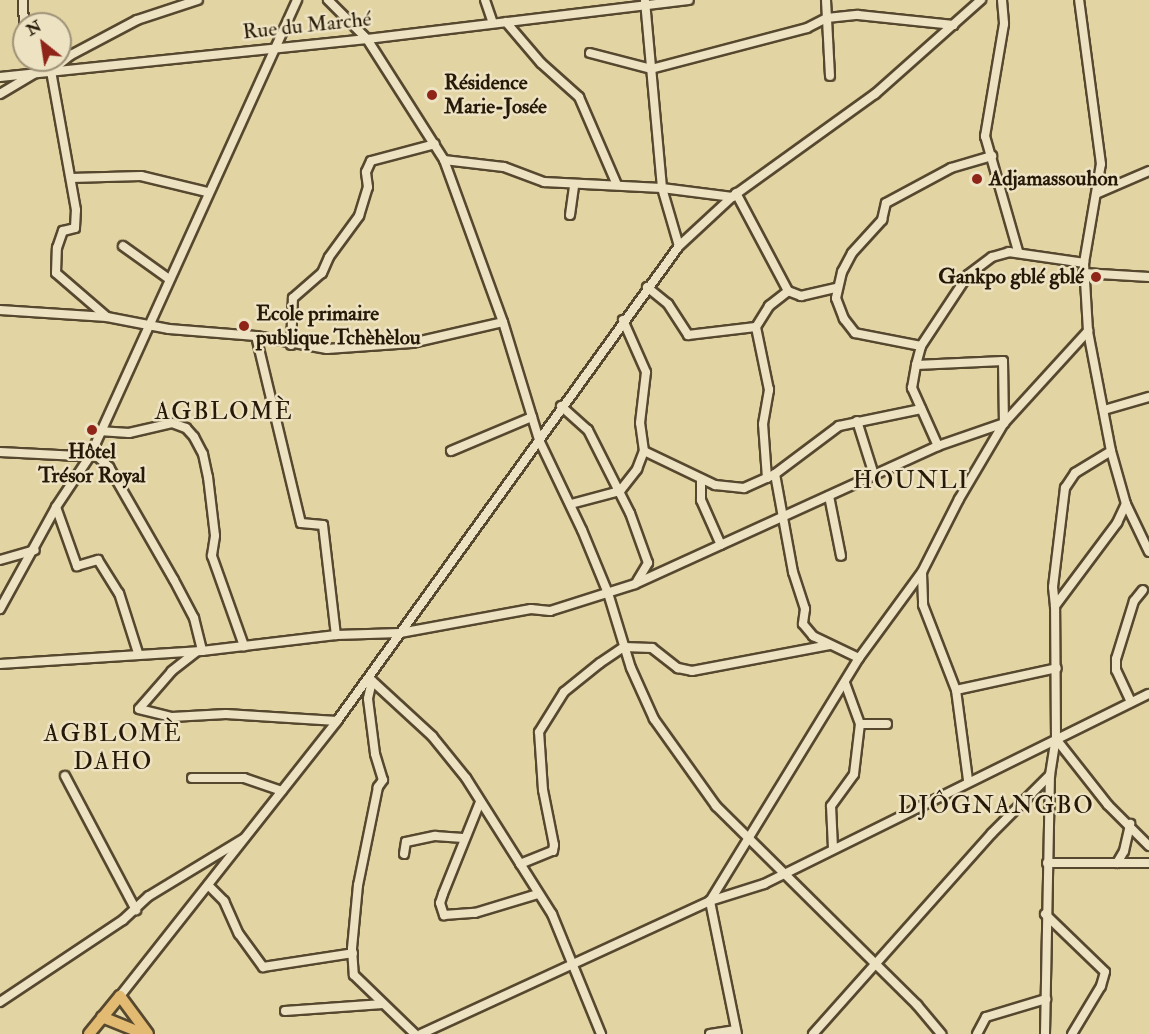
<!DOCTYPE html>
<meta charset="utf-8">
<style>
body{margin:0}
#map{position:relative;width:1149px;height:1034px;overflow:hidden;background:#e3d4a3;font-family:"IM FELL Double Pica",serif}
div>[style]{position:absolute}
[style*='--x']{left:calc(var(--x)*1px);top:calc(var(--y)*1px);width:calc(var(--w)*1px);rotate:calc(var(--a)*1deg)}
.roads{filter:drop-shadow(2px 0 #56482f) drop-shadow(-2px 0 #56482f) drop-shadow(0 2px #56482f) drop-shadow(0 -2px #56482f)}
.minor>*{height:8px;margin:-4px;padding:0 4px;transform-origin:4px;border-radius:4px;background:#ede3c3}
.major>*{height:10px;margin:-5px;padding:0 5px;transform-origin:5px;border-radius:5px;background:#e2ba72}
.dots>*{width:16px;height:16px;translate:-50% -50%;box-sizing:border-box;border:3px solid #ede3c3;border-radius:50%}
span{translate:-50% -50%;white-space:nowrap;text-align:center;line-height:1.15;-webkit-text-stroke:5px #ede3c3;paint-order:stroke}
.street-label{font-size:21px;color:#271908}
.poi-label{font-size:21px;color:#271908;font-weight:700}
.left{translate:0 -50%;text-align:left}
.right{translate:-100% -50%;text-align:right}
.quarter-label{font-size:24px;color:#271908;letter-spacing:1.5px}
.north{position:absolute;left:12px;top:12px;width:60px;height:60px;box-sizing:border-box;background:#ede3c3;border:2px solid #9e9278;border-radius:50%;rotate:330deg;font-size:16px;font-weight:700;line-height:24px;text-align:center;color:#271908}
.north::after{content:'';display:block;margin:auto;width:21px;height:27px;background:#8f2418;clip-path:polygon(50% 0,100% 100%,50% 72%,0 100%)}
</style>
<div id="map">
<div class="roads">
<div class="minor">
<div style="--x:23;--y:0;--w:31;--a:88"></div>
<div style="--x:328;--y:0;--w:55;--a:45"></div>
<div style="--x:367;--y:39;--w:143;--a:57.5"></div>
<div style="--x:444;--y:160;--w:172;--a:70"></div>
<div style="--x:503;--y:322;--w:123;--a:73"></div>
<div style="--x:539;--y:440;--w:100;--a:64.5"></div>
<div style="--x:582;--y:530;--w:68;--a:67.6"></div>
<div style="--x:608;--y:593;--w:78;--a:73"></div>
<div style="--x:631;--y:668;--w:56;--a:65.7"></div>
<div style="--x:654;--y:719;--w:107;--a:54.5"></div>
<div style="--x:716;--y:806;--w:283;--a:44.7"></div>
<div style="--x:917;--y:1005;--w:38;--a:50"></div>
<div style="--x:485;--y:0;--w:24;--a:71"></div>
<div style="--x:826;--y:0;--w:76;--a:87"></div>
<div style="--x:1002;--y:0;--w:24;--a:85"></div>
<div style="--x:1004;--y:24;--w:114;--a:99.6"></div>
<div style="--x:985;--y:136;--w:120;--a:74"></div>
<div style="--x:645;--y:1;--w:188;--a:84.8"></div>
<div style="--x:662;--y:188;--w:60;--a:73.7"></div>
<div style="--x:506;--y:22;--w:54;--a:49.5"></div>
<div style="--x:541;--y:63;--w:51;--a:41.8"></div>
<div style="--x:579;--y:97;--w:96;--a:66.6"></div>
<div style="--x:590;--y:53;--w:63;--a:14.7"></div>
<div style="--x:651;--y:69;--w:161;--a:-14.7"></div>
<div style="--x:807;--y:28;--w:22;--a:-27"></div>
<div style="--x:827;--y:18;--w:31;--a:-6"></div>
<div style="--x:858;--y:15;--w:96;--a:6"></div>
<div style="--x:0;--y:77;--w:369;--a:-5.9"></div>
<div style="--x:367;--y:39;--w:324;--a:-6.9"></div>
<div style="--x:0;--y:94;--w:43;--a:-30.7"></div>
<div style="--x:37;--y:72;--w:13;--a:-108"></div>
<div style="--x:444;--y:160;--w:60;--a:6.7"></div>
<div style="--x:504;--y:167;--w:43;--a:20.6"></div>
<div style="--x:544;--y:182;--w:118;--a:2.9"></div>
<div style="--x:662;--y:188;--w:71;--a:7.3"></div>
<div style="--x:71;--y:178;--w:70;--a:-1.6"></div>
<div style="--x:141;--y:176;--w:68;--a:13.6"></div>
<div style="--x:736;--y:193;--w:111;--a:62"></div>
<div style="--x:1098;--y:193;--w:56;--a:-23.3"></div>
<div style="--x:570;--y:215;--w:30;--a:-82"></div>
<div style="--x:123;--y:246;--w:57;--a:35.7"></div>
<div style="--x:1083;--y:273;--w:66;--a:3.5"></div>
<div style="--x:647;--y:287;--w:27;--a:39"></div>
<div style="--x:668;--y:304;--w:37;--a:57"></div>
<div style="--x:688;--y:335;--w:68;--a:-6.7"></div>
<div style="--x:0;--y:310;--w:107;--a:3.7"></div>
<div style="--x:107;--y:317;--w:63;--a:11"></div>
<div style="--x:169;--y:329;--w:87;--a:4.6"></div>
<div style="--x:256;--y:336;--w:72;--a:10.4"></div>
<div style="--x:327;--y:349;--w:85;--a:-4"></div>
<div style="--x:412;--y:343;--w:93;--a:-13"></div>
<div style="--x:107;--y:317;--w:67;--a:-139.2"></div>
<div style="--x:56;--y:273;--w:25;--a:-88"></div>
<div style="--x:57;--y:248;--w:18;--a:-71"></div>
<div style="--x:63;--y:231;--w:12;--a:-14"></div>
<div style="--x:75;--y:228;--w:18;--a:-87"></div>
<div style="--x:76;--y:210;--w:141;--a:-100.2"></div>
<div style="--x:51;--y:71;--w:26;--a:-39"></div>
<div style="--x:71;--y:55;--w:75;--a:-27.9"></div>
<div style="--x:137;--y:20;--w:64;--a:-18.2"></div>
<div style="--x:256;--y:336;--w:192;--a:76.5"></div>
<div style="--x:301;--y:523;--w:22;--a:5"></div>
<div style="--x:323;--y:525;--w:111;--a:83.3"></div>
<div style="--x:291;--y:345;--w:47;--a:-87.6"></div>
<div style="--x:293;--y:298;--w:38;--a:-41"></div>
<div style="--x:322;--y:273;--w:17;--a:-66"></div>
<div style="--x:329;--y:257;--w:51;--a:-53.8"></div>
<div style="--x:359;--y:216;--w:30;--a:-73"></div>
<div style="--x:368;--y:187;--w:15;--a:-98"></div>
<div style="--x:366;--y:172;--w:12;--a:-66"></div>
<div style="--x:371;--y:161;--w:66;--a:-14.9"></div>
<div style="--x:921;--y:346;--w:67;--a:-168.9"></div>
<div style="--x:855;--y:333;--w:18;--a:-128"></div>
<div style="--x:844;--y:319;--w:22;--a:-111"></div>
<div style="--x:836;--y:298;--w:27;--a:-77"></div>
<div style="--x:842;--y:272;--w:21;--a:-62"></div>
<div style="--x:852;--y:253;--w:45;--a:-47.7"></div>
<div style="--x:882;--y:220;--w:17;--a:-77"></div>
<div style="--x:886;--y:203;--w:74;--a:-28.3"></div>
<div style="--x:951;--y:168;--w:43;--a:-16.3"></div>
<div style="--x:916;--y:365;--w:87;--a:-2.6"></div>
<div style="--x:1003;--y:361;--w:62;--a:89.1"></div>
<div style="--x:561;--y:406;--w:36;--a:42"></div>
<div style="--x:588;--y:430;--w:93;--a:63.2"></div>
<div style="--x:630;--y:513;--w:53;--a:70.2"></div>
<div style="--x:648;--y:563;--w:21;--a:121"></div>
<div style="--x:1104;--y:410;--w:47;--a:-16.1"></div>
<div style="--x:857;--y:421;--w:57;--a:72.5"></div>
<div style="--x:99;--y:431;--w:30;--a:4"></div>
<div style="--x:129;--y:433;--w:44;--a:-13.1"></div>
<div style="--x:172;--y:423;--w:15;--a:20"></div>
<div style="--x:186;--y:428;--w:12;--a:48"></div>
<div style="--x:194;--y:437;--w:19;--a:62"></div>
<div style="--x:203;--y:454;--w:24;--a:78"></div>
<div style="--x:208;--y:477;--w:59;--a:83.2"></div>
<div style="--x:215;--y:536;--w:20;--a:99"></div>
<div style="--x:212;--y:556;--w:96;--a:70.4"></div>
<div style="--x:938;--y:446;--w:64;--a:-114.1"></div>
<div style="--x:912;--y:388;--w:23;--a:-80"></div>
<div style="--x:916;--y:365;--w:20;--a:-75"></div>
<div style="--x:921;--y:346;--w:85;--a:-56.5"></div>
<div style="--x:968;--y:275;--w:30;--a:-37"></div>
<div style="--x:992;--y:257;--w:18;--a:-16"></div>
<div style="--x:1009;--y:252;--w:76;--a:8.3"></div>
<div style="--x:451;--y:451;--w:88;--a:-22.8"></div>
<div style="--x:644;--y:451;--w:79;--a:25.6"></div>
<div style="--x:715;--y:485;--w:29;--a:6"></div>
<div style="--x:744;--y:488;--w:34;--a:-24"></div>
<div style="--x:775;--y:474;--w:80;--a:-36.9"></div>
<div style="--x:839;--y:426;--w:84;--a:-11.7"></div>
<div style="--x:0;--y:452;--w:98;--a:2.9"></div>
<div style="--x:98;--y:457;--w:15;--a:42"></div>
<div style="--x:109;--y:467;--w:130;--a:60.1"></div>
<div style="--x:174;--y:580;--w:43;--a:62.2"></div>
<div style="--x:194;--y:618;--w:34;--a:76"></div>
<div style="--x:775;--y:474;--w:100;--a:79.6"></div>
<div style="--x:793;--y:572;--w:39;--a:72"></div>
<div style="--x:805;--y:609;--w:15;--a:98"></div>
<div style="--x:803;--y:624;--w:16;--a:50"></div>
<div style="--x:813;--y:636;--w:51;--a:25.6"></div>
<div style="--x:767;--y:478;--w:54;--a:-94.2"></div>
<div style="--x:763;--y:424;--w:35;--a:-80"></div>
<div style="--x:769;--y:390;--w:64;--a:-101.7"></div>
<div style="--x:756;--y:327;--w:25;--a:-58"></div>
<div style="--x:769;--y:306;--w:24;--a:-38"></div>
<div style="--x:788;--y:291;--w:14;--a:21"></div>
<div style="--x:801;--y:296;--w:36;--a:-13"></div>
<div style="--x:701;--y:479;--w:21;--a:90"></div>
<div style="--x:701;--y:500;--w:49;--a:66"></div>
<div style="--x:829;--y:496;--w:61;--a:78.7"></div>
<div style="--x:571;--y:504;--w:51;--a:-14.9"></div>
<div style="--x:620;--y:491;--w:28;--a:-52"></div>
<div style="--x:637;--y:469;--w:19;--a:-69"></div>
<div style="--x:644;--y:451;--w:28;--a:-98"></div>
<div style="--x:640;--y:423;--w:51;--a:-83.3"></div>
<div style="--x:646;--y:372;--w:57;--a:-113.9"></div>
<div style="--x:1126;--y:504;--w:53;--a:64.4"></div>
<div style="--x:56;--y:507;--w:63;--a:70.4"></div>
<div style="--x:77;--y:566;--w:22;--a:-16"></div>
<div style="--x:98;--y:560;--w:39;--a:58"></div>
<div style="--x:119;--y:593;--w:63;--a:72.4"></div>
<div style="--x:0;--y:560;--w:36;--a:-16"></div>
<div style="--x:922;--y:573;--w:32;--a:88"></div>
<div style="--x:923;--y:605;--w:91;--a:68.8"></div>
<div style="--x:956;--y:690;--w:91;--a:82.4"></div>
<div style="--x:1055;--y:606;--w:19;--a:-96"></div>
<div style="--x:1053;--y:587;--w:100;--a:-83.1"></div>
<div style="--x:1065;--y:488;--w:18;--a:-56"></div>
<div style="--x:1075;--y:473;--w:42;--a:-31.4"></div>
<div style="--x:0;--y:609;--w:116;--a:-61.2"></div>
<div style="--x:56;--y:507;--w:61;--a:-56.3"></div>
<div style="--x:90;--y:456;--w:501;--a:-65.58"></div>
<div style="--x:196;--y:652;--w:31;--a:142"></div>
<div style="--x:172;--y:671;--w:50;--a:131"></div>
<div style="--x:139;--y:709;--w:34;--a:14"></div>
<div style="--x:172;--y:717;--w:54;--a:-3.2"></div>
<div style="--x:226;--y:714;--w:111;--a:3.6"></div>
<div style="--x:0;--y:664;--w:202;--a:-3.7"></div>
<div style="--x:202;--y:651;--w:135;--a:-6.8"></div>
<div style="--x:336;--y:635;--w:64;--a:-1.8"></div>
<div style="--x:400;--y:633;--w:133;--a:-10.4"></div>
<div style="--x:531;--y:609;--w:19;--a:6"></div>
<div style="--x:550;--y:611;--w:89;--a:-17.6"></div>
<div style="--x:635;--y:584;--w:333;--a:-24.5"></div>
<div style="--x:938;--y:446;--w:70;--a:-19.2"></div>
<div style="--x:369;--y:678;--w:86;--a:42.6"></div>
<div style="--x:432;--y:736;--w:54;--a:51"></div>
<div style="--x:466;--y:778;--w:161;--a:57.7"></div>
<div style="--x:552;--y:914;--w:130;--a:67.8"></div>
<div style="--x:372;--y:681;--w:18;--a:103"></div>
<div style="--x:368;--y:699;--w:55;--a:82.7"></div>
<div style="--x:375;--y:754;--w:27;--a:73"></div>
<div style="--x:383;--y:780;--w:9;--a:126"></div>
<div style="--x:378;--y:787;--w:100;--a:101.5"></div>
<div style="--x:358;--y:885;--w:64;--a:95.4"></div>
<div style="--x:352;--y:949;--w:26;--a:86"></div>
<div style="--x:354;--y:975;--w:85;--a:44"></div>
<div style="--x:956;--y:690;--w:103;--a:-12.3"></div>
<div style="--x:1131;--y:702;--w:35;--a:-115"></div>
<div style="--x:1116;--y:670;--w:11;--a:-90"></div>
<div style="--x:1116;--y:659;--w:61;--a:-72.8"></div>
<div style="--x:1134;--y:601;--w:14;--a:-51"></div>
<div style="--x:860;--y:724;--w:27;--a:0"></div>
<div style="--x:1056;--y:739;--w:84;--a:51.8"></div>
<div style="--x:1108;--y:805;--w:58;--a:45"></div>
<div style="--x:65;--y:776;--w:152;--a:62.1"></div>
<div style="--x:192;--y:778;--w:52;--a:0"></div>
<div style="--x:244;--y:778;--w:40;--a:18.9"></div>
<div style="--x:480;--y:802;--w:99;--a:111.9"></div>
<div style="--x:443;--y:894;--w:9;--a:108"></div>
<div style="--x:440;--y:903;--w:13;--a:72"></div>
<div style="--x:444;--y:915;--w:31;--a:-4"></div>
<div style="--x:475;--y:913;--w:66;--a:-16.8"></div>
<div style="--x:833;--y:848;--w:42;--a:-92.7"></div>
<div style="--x:831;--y:806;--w:39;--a:-54"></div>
<div style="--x:854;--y:774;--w:50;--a:-83.2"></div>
<div style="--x:860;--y:724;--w:44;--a:-110.1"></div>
<div style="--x:404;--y:854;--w:12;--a:-81"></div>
<div style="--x:406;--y:842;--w:30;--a:-12"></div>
<div style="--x:435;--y:836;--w:28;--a:4"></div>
<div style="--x:1047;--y:863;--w:102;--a:0"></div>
<div style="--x:1117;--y:863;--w:14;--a:-60"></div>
<div style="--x:1124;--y:851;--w:28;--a:-77"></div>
<div style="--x:520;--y:864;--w:35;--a:-22"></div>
<div style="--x:553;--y:851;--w:6;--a:-81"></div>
<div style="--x:554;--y:845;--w:56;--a:-101.3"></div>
<div style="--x:543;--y:790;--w:58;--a:-93.9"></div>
<div style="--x:539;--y:732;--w:47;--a:-58"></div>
<div style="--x:564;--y:692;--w:46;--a:-38.9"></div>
<div style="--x:600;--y:663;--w:29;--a:-34"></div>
<div style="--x:624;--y:647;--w:28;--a:2"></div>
<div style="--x:652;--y:648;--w:33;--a:38"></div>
<div style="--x:678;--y:668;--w:14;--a:12"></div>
<div style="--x:692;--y:671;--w:140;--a:-10.7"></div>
<div style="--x:208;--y:885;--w:23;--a:45"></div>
<div style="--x:224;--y:901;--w:36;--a:66"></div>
<div style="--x:239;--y:934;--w:41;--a:54"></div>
<div style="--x:263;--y:967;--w:91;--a:-8.8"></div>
<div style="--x:1045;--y:914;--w:83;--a:44"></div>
<div style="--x:1105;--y:972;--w:15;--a:106"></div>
<div style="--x:1101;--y:986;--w:56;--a:121.1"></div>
<div style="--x:120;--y:996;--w:350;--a:-51.7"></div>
<div style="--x:337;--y:721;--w:585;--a:-54.25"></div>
<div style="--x:679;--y:246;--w:72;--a:-42.8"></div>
<div style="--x:732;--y:197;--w:176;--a:-35.8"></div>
<div style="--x:875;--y:94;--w:142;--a:-41.6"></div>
<div style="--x:0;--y:1002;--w:148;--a:-33.7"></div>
<div style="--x:123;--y:920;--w:35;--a:-43"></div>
<div style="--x:149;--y:896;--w:110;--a:-31.2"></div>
<div style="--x:285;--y:1011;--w:98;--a:-4.1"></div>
<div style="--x:421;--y:1034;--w:318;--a:-24.7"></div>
<div style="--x:710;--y:901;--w:57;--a:-17.5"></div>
<div style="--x:764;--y:884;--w:429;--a:-26.3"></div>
<div style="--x:710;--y:1034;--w:26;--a:-9"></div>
<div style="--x:737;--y:1034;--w:136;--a:-101.5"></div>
<div style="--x:710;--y:901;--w:285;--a:-58.5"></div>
<div style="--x:859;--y:658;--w:107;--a:-53.8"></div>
<div style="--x:922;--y:572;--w:82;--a:-63.1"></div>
<div style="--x:959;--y:499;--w:88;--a:-59.4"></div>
<div style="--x:1004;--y:423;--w:125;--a:-47.6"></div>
<div style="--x:813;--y:1034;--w:269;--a:-48.3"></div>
<div style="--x:992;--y:833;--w:82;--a:-45"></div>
<div style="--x:977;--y:1034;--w:19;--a:-62"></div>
<div style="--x:986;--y:1017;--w:63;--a:-16.7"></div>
<div style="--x:1045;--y:1034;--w:259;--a:-88.9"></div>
<div style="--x:1050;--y:775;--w:36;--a:-81"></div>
<div style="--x:1056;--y:739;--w:133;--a:-90.4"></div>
<div style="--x:1055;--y:606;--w:104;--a:-53.2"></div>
<div style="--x:1117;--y:523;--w:21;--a:-65"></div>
<div style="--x:1126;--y:504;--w:55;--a:-105.8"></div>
<div style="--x:1111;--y:451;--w:122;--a:-100.9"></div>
<div style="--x:1088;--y:331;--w:68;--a:-93.4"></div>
<div style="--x:1084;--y:263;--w:100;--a:-80.3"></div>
<div style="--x:1101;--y:164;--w:165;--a:-97.6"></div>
</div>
<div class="major">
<div style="--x:102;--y:1017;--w:45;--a:22"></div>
<div style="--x:89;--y:1034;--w:49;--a:-50.8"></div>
<div style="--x:120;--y:996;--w:47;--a:53.6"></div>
</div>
</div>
<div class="dots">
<div style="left:432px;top:95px;background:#8f2418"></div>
<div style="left:977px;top:179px;background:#8f2418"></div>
<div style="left:1096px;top:277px;background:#8f2418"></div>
<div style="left:244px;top:326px;background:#8f2418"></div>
<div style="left:92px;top:430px;background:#8f2418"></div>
</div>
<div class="street-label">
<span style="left:307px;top:26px;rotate:-6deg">Rue du Marché</span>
</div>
<div class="poi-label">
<span class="left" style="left:444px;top:95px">Résidence<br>Marie-Josée</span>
<span class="left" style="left:989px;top:179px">Adjamassouhon</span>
<span class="right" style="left:1084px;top:277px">Gankpo gblé gblé</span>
<span class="left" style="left:256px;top:326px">Ecole primaire<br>publique Tchèhèlou</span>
<span style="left:92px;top:464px">Hôtel<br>Trésor Royal</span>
</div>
<div class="quarter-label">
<span style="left:224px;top:412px">AGBLOMÈ</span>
<span style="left:911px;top:481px">HOUNLI</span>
<span style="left:113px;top:748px">AGBLOMÈ<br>DAHO</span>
<span style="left:996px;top:806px">DJÔGNANGBO</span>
</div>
<div class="north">N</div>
</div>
